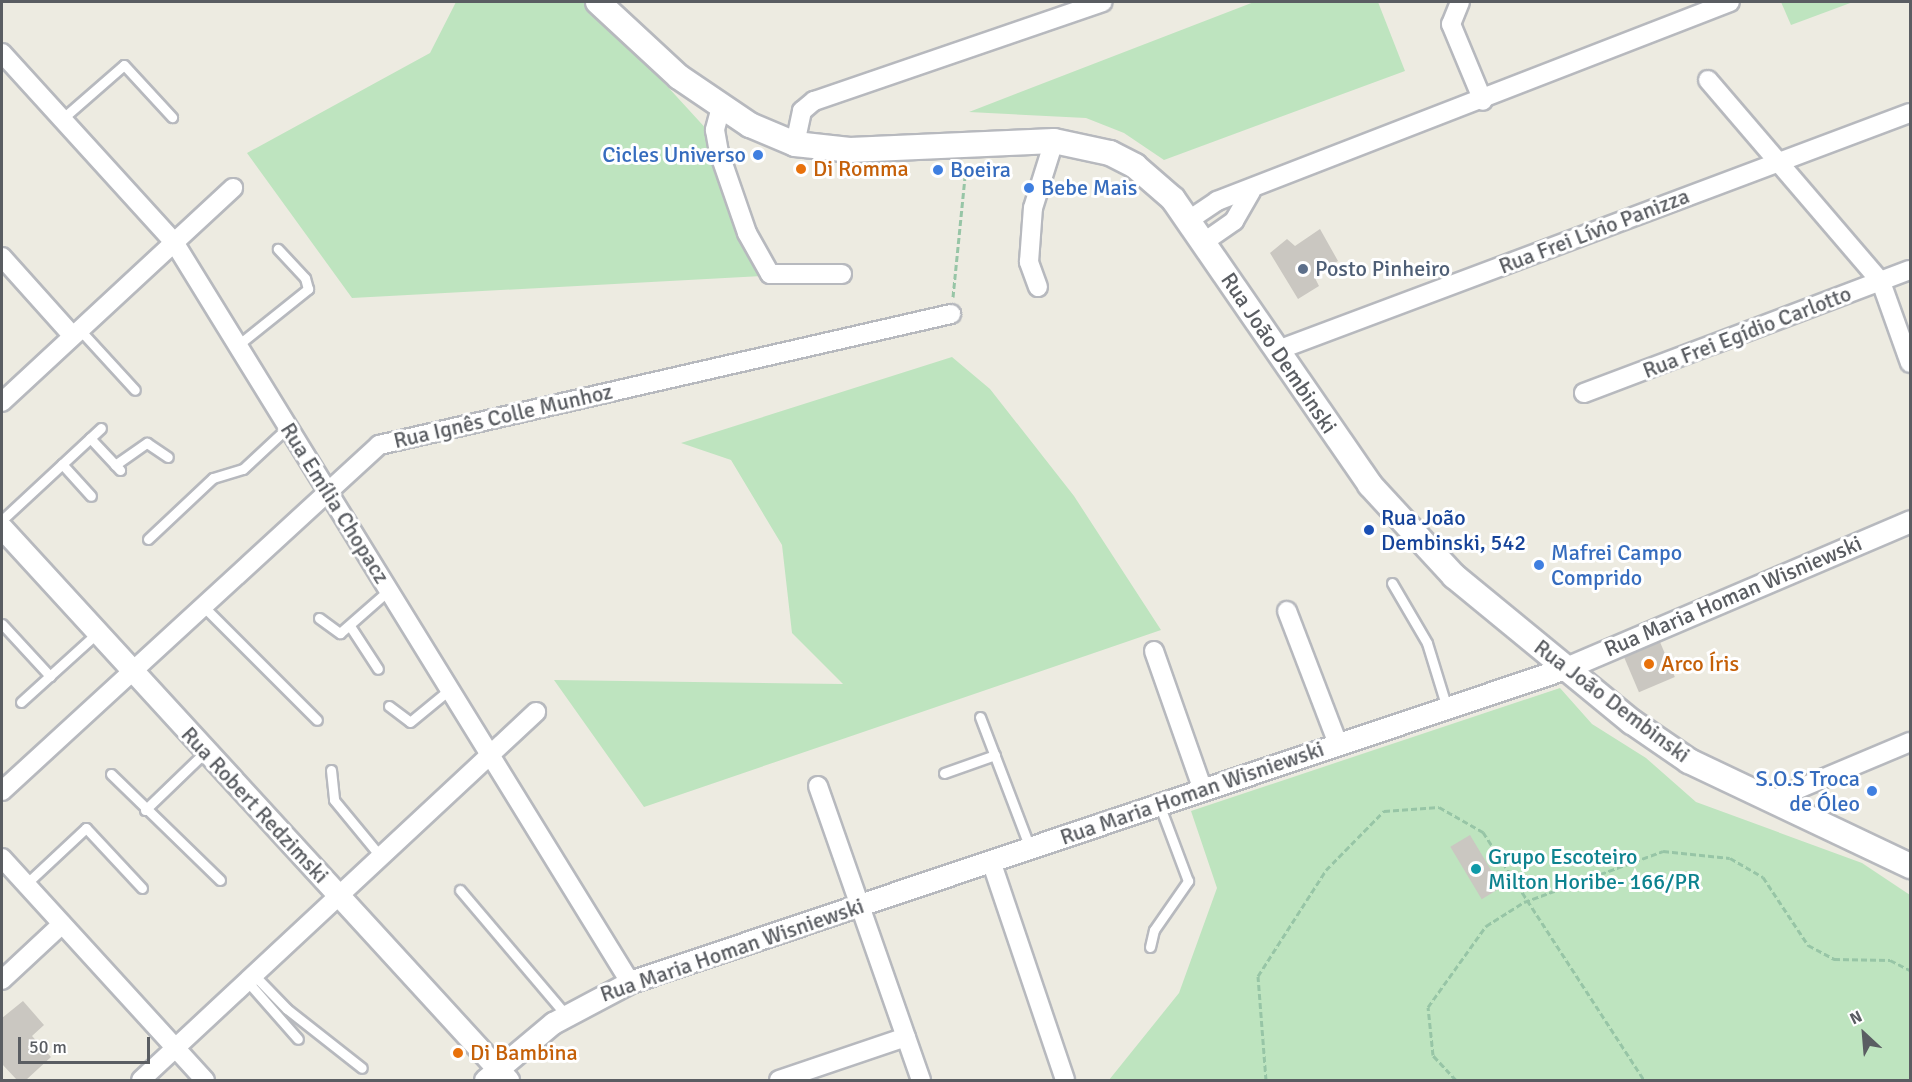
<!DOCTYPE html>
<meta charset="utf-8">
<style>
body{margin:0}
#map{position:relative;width:1912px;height:1082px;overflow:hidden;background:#edebe1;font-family:Signika,sans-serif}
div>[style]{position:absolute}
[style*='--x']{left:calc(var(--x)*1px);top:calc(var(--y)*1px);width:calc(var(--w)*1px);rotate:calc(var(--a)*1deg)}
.green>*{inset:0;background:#bee4bf}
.building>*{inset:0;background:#cac7c1;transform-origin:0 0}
.path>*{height:3px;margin-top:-1.5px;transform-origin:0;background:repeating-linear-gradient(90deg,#97c5a6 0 6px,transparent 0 9px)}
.roads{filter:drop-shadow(2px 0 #b7b9be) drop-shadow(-2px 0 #b7b9be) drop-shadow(0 2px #b7b9be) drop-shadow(0 -2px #b7b9be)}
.service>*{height:9px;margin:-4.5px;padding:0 4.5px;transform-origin:4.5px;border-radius:4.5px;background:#fff}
.minor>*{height:18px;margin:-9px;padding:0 9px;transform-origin:9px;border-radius:9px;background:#fff}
.tertiary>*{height:21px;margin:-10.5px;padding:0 10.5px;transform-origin:10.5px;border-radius:10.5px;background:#fff}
.secondary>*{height:24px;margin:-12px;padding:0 12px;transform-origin:12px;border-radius:12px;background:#fff}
.dots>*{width:16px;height:16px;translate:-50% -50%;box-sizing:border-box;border:3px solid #fff;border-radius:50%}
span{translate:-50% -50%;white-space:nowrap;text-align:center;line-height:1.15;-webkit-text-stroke:6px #fff;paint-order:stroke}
.shop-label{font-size:22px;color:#366cbe}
.right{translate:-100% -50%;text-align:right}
.left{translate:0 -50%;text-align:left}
.food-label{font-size:22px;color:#c56008}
.street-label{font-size:22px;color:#5a5d62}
.service-label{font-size:22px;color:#4e5e75}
.transit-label{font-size:22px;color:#164399}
.culture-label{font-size:22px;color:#0d838f}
.frame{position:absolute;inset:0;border:3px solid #5a5d62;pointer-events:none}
.north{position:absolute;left:1834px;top:1004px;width:60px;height:60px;-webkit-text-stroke:4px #fff;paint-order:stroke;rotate:334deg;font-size:16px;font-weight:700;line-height:24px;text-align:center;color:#5a5d62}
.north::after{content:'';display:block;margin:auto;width:21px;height:27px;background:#5a5d62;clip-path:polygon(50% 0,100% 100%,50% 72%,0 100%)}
.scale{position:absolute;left:18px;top:1037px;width:132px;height:27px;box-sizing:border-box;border:3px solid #5a5d62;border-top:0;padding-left:8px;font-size:18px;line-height:21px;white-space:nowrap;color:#5a5d62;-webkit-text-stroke:4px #fff;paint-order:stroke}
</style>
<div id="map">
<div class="green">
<div style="clip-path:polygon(456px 2px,590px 2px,710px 133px,762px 276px,352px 298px,247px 153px,430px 53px)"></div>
<div style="clip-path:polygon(1254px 2px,1378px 2px,1405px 71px,1164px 160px,1124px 133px,1086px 118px,969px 112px)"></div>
<div style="clip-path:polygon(1781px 2px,1853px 2px,1791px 25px)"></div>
<div style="clip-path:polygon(952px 357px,990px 389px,1074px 496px,1161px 630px,644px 807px,554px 680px,843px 684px,792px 633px,782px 545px,731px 460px,681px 443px)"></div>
<div style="clip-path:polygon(1560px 688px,1592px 724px,1646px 758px,1696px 802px,1862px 863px,1910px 895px,1910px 1080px,1109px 1080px,1179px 993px,1217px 888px,1191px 811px)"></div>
</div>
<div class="building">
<div style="clip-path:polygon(1320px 229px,1338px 261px,1314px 276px,1319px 286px,1298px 299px,1270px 253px,1287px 239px,1295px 246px)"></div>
<div style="left:1660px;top:642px;width:38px;height:39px;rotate:67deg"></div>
<div style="left:1470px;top:835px;width:61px;height:23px;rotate:59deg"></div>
<div style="clip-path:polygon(23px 1001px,44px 1025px,32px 1036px,51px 1057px,26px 1080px,17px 1080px,2px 1064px,2px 1018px)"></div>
</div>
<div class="path">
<div style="--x:953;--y:297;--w:132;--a:-84.3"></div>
<div style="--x:1266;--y:1080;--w:104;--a:-94.4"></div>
<div style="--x:1258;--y:976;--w:126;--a:-57.3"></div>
<div style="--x:1326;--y:870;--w:83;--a:-45.5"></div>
<div style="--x:1384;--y:811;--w:55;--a:-4.2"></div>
<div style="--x:1439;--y:807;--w:51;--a:29.6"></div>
<div style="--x:1483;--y:832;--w:296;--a:57"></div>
<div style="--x:1456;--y:1080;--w:34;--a:-133"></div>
<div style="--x:1433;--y:1055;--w:48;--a:-95.9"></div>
<div style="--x:1428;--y:1007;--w:100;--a:-54.4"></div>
<div style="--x:1486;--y:926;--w:45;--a:-32.3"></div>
<div style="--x:1524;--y:902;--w:148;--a:-20.1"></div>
<div style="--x:1663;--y:851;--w:67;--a:6"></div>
<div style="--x:1730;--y:858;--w:38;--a:30"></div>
<div style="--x:1763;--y:877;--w:82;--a:56.5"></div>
<div style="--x:1808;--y:945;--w:30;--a:28"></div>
<div style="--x:1834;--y:959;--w:56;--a:1"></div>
<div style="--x:1890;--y:960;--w:22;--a:27"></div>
</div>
<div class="roads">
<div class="service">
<div style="--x:62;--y:119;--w:82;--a:-41.1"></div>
<div style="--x:124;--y:65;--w:71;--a:47.3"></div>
<div style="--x:80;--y:330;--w:81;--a:47.5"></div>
<div style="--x:238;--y:345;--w:90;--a:-38.7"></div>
<div style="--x:308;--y:289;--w:11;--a:-105"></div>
<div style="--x:305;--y:278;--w:40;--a:-133"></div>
<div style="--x:90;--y:438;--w:44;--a:46.8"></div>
<div style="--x:62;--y:464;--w:43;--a:47.8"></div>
<div style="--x:115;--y:465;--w:39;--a:-35"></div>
<div style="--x:147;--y:443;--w:25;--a:34"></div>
<div style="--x:2;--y:520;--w:135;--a:-42.9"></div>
<div style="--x:148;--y:539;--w:89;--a:-43.2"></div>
<div style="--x:213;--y:478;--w:31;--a:-17"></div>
<div style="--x:243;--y:469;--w:62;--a:-43"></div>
<div style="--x:1392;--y:583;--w:69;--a:59.7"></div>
<div style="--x:1427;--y:643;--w:68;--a:72.9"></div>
<div style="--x:203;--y:606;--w:161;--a:45"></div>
<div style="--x:319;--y:618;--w:26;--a:36"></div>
<div style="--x:340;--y:633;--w:65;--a:-41.3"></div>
<div style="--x:2;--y:624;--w:71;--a:47.3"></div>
<div style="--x:350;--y:626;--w:51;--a:56.9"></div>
<div style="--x:21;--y:702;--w:103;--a:-42.2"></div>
<div style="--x:389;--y:706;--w:26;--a:37"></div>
<div style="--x:410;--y:722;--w:52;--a:-39.5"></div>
<div style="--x:980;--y:717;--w:140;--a:69.1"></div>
<div style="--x:331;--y:770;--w:30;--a:84"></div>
<div style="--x:334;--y:800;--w:74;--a:50.5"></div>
<div style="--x:944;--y:773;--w:54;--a:-19.4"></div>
<div style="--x:111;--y:774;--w:152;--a:44.2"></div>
<div style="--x:145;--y:810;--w:85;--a:-44"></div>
<div style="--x:26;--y:884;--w:82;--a:-43"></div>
<div style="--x:86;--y:828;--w:82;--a:47"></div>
<div style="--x:460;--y:890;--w:164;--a:49.7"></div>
<div style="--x:1150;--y:947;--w:17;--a:-77"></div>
<div style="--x:1154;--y:930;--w:60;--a:-55.2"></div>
<div style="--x:1188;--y:881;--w:82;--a:-110.6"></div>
<div style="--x:254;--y:975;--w:47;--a:45.9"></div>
<div style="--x:287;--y:1009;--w:95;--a:38.2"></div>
<div style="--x:247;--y:981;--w:77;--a:48.7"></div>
</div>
<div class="minor">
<div style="--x:1460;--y:2;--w:24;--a:112"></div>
<div style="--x:1451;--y:24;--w:83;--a:67.4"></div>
<div style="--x:2;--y:53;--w:256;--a:47.7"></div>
<div style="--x:174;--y:242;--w:869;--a:58.36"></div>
<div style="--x:1708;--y:80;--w:266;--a:49.4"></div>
<div style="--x:1881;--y:282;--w:86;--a:70.3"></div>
<div style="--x:721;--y:107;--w:24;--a:105"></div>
<div style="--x:715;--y:130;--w:22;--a:80"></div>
<div style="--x:719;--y:152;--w:86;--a:70.9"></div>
<div style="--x:747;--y:233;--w:47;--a:60.7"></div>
<div style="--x:770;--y:274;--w:72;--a:0"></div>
<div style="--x:795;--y:144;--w:34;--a:-78"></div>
<div style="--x:802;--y:111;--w:16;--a:-40"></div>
<div style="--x:814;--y:101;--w:305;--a:-18.9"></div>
<div style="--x:1189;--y:220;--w:34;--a:-34"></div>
<div style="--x:1217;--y:201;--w:550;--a:-21.2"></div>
<div style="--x:1204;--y:242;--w:37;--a:-35"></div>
<div style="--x:1234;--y:221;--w:34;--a:-60"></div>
<div style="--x:2;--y:257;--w:106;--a:48.1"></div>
<div style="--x:1038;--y:287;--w:27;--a:-110"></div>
<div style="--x:1029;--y:262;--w:54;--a:-85.8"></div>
<div style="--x:1033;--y:208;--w:70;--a:-72.6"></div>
<div style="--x:1278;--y:350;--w:675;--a:-20.56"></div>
<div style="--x:1584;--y:393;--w:348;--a:-20.7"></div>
<div style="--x:2;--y:402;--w:315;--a:-42.8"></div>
<div style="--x:1287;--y:611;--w:142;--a:69"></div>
<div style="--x:1154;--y:651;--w:147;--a:70.6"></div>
<div style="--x:818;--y:786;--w:312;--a:70.7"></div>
<div style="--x:2;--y:791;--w:512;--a:-42.54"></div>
<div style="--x:379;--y:445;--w:587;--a:-12.9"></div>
<div style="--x:1772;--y:800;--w:150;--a:-22.8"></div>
<div style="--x:2;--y:858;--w:301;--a:47.6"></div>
<div style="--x:991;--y:861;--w:231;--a:71.3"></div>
<div style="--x:2;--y:980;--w:82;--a:-43"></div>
<div style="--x:141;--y:1080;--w:540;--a:-42.97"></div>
<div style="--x:779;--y:1080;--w:134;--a:-18.7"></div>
</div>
<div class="tertiary">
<div style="--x:2;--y:528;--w:749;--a:47.49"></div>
<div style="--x:485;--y:1080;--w:89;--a:-40"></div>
<div style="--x:553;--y:1023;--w:87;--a:-28"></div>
<div style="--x:630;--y:982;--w:987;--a:-18.55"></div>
<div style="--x:1566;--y:668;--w:374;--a:-23.1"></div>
</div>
<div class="secondary">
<div style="--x:598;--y:2;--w:110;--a:42.8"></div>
<div style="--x:679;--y:77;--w:86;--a:34.1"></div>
<div style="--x:750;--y:125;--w:49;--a:22.9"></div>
<div style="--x:795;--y:144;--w:55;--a:6.2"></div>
<div style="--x:850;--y:150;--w:204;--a:-2.5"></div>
<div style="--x:1054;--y:141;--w:57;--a:12.1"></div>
<div style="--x:1110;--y:153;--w:28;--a:27"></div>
<div style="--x:1135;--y:166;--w:50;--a:41"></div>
<div style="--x:1173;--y:199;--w:347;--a:55.4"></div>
<div style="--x:1370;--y:485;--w:124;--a:47.3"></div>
<div style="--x:1454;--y:576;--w:230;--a:39.4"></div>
<div style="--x:1632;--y:722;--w:69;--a:34.4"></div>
<div style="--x:1689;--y:761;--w:245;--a:25.4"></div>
</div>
</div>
<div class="dots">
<div style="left:758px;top:155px;background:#3f7fe0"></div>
<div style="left:801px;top:169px;background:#e8710a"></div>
<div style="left:938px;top:170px;background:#3f7fe0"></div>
<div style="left:1029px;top:188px;background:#3f7fe0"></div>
<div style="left:1303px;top:269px;background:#5c6f8a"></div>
<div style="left:1369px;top:530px;background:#1a4fb4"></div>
<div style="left:1539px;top:565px;background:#3f7fe0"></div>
<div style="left:1649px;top:664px;background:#e8710a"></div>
<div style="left:1872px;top:791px;background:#3f7fe0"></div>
<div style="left:1476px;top:869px;background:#0f9aa8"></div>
<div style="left:458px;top:1053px;background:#e8710a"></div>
</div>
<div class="shop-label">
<span class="right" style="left:746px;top:155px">Cicles Universo</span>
<span class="left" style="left:950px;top:170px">Boeira</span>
<span class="left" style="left:1041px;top:188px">Bebe Mais</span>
<span class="left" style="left:1551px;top:565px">Mafrei Campo<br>Comprido</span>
<span class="right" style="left:1860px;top:791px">S.O.S Troca<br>de Óleo</span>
</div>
<div class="food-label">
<span class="left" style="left:813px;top:169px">Di Romma</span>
<span class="left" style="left:1661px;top:664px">Arco Íris</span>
<span class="left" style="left:470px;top:1053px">Di Bambina</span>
</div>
<div class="street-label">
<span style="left:1594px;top:231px;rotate:-21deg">Rua Frei Lívio Panizza</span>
<span style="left:1747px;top:332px;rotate:-21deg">Rua Frei Egídio Carlotto</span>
<span style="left:1279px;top:353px;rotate:56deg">Rua João Dembinski</span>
<span style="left:503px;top:416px;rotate:-13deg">Rua Ignês Colle Munhoz</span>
<span style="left:335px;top:503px;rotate:58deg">Rua Emília Chopacz</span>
<span style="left:1733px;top:596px;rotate:-23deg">Rua Maria Homan Wisniewski</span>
<span style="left:1612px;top:701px;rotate:37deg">Rua João Dembinski</span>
<span style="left:1192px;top:793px;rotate:-19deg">Rua Maria Homan Wisniewski</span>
<span style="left:255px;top:805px;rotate:47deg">Rua Robert Redzimski</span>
<span style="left:732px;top:950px;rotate:-19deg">Rua Maria Homan Wisniewski</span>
</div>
<div class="service-label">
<span class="left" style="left:1315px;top:269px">Posto Pinheiro</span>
</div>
<div class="transit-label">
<span class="left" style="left:1381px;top:530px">Rua João<br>Dembinski, 542</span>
</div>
<div class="culture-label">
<span class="left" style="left:1488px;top:869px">Grupo Escoteiro<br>Milton Horibe- 166/PR</span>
</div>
<div class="frame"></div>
<div class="north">N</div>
<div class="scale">50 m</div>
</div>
